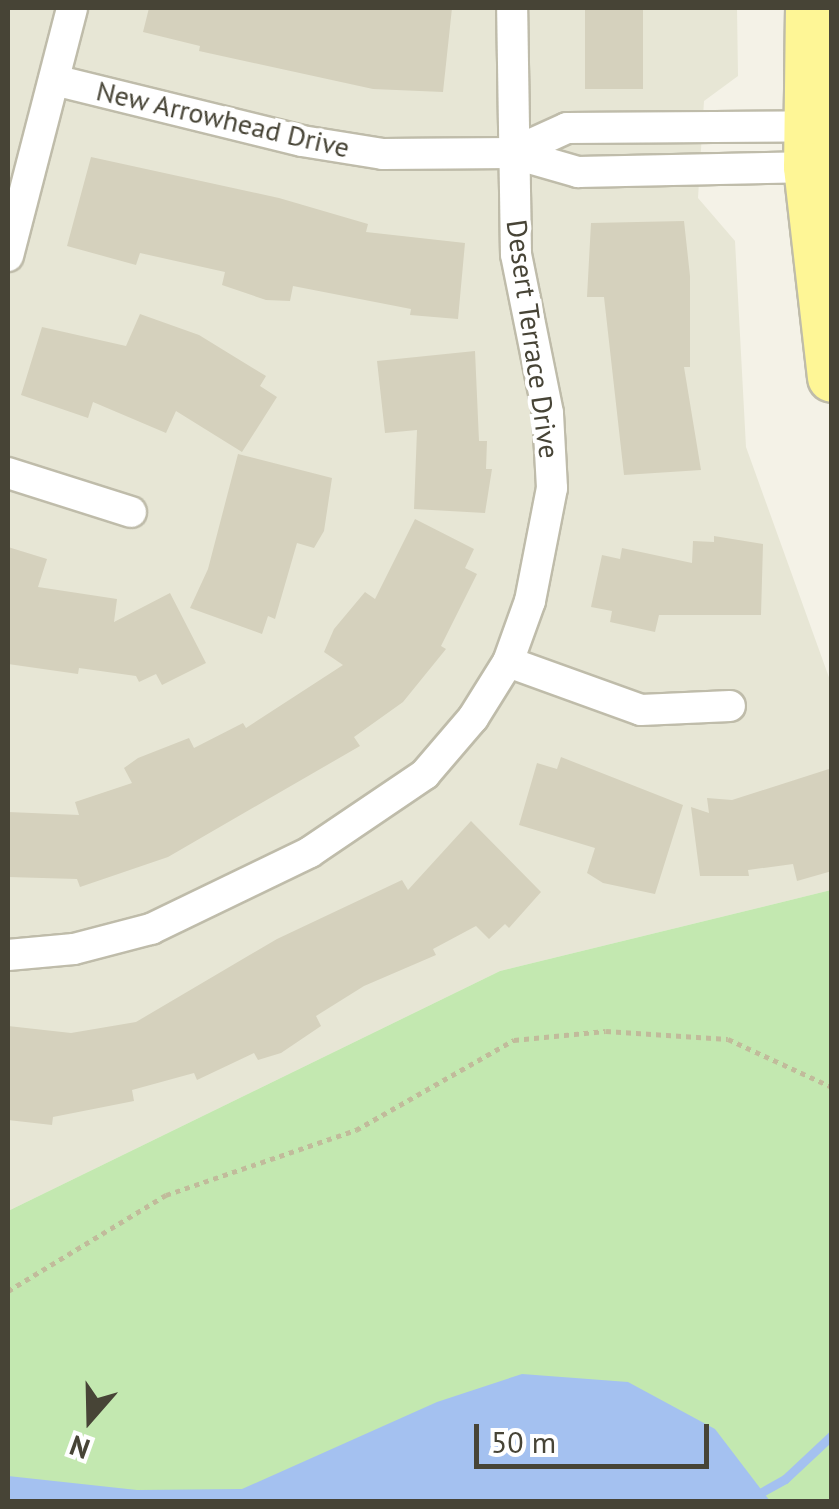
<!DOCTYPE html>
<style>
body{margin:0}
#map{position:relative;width:839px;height:1509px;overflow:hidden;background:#f4f2e7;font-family:"PT Sans",sans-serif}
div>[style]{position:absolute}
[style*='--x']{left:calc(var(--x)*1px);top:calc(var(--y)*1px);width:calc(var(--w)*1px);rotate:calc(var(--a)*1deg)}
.residential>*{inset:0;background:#e7e6d5}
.green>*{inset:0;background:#c3e8b0}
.water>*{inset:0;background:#a4c1f0}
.stream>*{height:9px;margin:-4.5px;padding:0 4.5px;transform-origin:4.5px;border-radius:4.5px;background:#a4c1f0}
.building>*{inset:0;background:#d5d1bd;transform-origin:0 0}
.path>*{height:5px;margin-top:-2.5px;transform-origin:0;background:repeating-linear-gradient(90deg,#c1bb9b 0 5px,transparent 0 10px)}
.roads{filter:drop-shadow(2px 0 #bfbcaa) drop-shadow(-2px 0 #bfbcaa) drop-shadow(0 2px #bfbcaa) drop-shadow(0 -2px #bfbcaa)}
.minor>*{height:30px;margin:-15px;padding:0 15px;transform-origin:15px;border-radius:15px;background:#fff}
.primary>*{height:48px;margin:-24px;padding:0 24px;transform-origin:24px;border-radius:24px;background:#fef696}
span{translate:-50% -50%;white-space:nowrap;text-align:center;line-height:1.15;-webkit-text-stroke:8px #fff;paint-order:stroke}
.street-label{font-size:28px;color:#474436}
.frame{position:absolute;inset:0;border:10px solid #474436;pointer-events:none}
.north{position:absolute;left:40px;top:1369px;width:100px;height:100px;-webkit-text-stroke:8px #fff;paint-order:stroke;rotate:200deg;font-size:28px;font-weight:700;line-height:40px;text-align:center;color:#474436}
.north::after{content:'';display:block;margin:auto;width:35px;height:45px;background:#474436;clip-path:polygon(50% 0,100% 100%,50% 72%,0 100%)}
.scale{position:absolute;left:474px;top:1424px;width:235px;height:45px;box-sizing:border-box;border:5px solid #474436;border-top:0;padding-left:12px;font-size:30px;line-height:35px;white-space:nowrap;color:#474436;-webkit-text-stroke:8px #fff;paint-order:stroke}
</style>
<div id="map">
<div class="residential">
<div style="clip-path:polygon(8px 8px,737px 8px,738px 76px,704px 101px,698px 198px,735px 241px,746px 447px,831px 683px,831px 890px,500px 971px,8px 1211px)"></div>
</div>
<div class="green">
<div style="clip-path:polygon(831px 890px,831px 1501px,8px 1502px,8px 1211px,500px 971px)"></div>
</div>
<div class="water">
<div style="clip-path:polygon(522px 1374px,628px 1382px,715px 1429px,770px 1501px,8px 1501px,8px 1476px,137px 1490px,242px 1489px,437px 1402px)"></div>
</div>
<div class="stream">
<div style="--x:744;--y:1502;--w:47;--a:-29.3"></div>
<div style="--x:785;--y:1479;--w:64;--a:-43.1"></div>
</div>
<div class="building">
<div style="clip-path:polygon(149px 8px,452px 8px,443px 92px,373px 89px,199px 51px,200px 46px,143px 32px)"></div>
<div style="left:585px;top:8px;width:58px;height:81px"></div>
<div style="clip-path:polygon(91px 157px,279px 198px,368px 224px,366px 232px,465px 243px,458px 319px,410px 315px,411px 309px,293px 286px,290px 301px,266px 300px,222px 285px,225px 272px,140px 253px,136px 265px,67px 246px)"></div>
<div style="clip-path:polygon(684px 221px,690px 276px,690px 367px,684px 367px,701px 470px,624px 475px,604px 297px,587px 297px,591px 223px)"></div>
<div style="clip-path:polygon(140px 314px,199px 335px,266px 376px,260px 386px,277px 397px,242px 452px,176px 411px,166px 433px,93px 402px,88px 418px,21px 395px,42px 327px,126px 346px)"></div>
<div style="clip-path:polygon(475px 351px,479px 441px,487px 441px,486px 469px,492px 469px,485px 513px,414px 509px,417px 430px,385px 433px,377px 361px)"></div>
<div style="clip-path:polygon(238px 454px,332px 478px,324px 531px,314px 548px,297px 543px,275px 619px,268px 616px,262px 634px,190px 608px,208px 569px)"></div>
<div style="clip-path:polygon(415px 519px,474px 549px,465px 568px,477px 574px,441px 646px,446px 649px,403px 702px,354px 737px,360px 746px,168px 857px,80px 887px,77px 879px,8px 877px,8px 812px,79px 815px,75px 802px,132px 783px,124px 768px,138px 758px,189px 738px,194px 748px,243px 723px,246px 728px,343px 665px,324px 652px,334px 629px,365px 592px,375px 599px)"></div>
<div style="clip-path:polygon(714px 536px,763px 544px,761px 615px,659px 615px,655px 632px,610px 622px,612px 611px,591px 607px,602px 555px,620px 559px,622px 548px,692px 563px,693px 541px,714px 542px)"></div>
<div style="clip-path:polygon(8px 547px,47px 559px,38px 587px,117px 599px,114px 622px,170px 593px,206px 663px,162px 685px,156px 674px,139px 682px,136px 676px,79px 668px,78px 674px,8px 664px)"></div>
<div style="clip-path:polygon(561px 757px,683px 805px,655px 894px,603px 883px,587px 873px,595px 848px,519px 825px,537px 763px,557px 769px)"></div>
<div style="clip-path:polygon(832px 768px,832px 871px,797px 881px,793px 864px,748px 870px,749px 876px,700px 876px,691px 807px,709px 813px,707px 798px,732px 800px)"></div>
<div style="clip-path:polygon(471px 821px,541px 892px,509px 928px,505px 924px,489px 939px,476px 926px,433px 949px,436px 955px,364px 986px,316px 1016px,321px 1026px,281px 1053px,258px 1060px,254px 1053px,197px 1080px,194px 1073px,132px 1090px,134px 1101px,53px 1117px,52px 1125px,8px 1120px,8px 1026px,71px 1033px,136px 1022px,277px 939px,402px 880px,408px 890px)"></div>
</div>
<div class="path">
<div style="--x:8;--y:1291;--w:185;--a:-31.3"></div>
<div style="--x:166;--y:1195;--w:201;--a:-18.9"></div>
<div style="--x:356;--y:1130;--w:182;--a:-29.7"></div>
<div style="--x:514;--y:1040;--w:92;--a:-5.6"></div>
<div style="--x:606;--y:1031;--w:122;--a:3.8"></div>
<div style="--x:728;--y:1039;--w:115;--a:24.8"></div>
</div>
<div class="roads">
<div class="minor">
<div style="--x:54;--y:80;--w:255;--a:13.8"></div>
<div style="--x:302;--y:141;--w:82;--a:9.1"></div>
<div style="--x:383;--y:154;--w:129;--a:-0.4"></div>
<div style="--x:512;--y:153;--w:69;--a:16.1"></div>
<div style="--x:578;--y:172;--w:247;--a:-1.2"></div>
<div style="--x:512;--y:153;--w:60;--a:-24.4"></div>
<div style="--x:567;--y:128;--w:257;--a:-0.4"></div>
<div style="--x:8;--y:256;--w:256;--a:-75.5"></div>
<div style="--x:8;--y:473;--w:129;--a:17.6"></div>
<div style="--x:508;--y:662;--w:141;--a:19.8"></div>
<div style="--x:641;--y:710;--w:89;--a:-2.6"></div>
<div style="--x:8;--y:955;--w:66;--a:-5.2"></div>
<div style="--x:74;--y:949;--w:80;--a:-14.6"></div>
<div style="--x:151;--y:929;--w:177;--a:-25.8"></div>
<div style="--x:310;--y:852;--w:139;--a:-34.1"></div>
<div style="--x:425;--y:774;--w:74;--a:-49.4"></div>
<div style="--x:473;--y:718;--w:66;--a:-58"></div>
<div style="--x:508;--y:662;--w:65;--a:-70.2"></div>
<div style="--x:530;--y:601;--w:115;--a:-79"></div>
<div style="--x:552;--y:488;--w:75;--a:-93.1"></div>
<div style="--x:548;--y:413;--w:162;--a:-101.4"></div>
<div style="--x:516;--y:254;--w:246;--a:-90.9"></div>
</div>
<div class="primary">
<div style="--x:810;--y:8;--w:159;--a:90.7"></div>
<div style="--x:808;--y:167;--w:212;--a:83.5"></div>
</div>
</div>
<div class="street-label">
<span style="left:223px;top:119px;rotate:13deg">New Arrowhead Drive</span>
<span style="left:533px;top:339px;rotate:82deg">Desert Terrace Drive</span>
</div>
<div class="frame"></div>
<div class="north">N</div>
<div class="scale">50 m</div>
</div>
